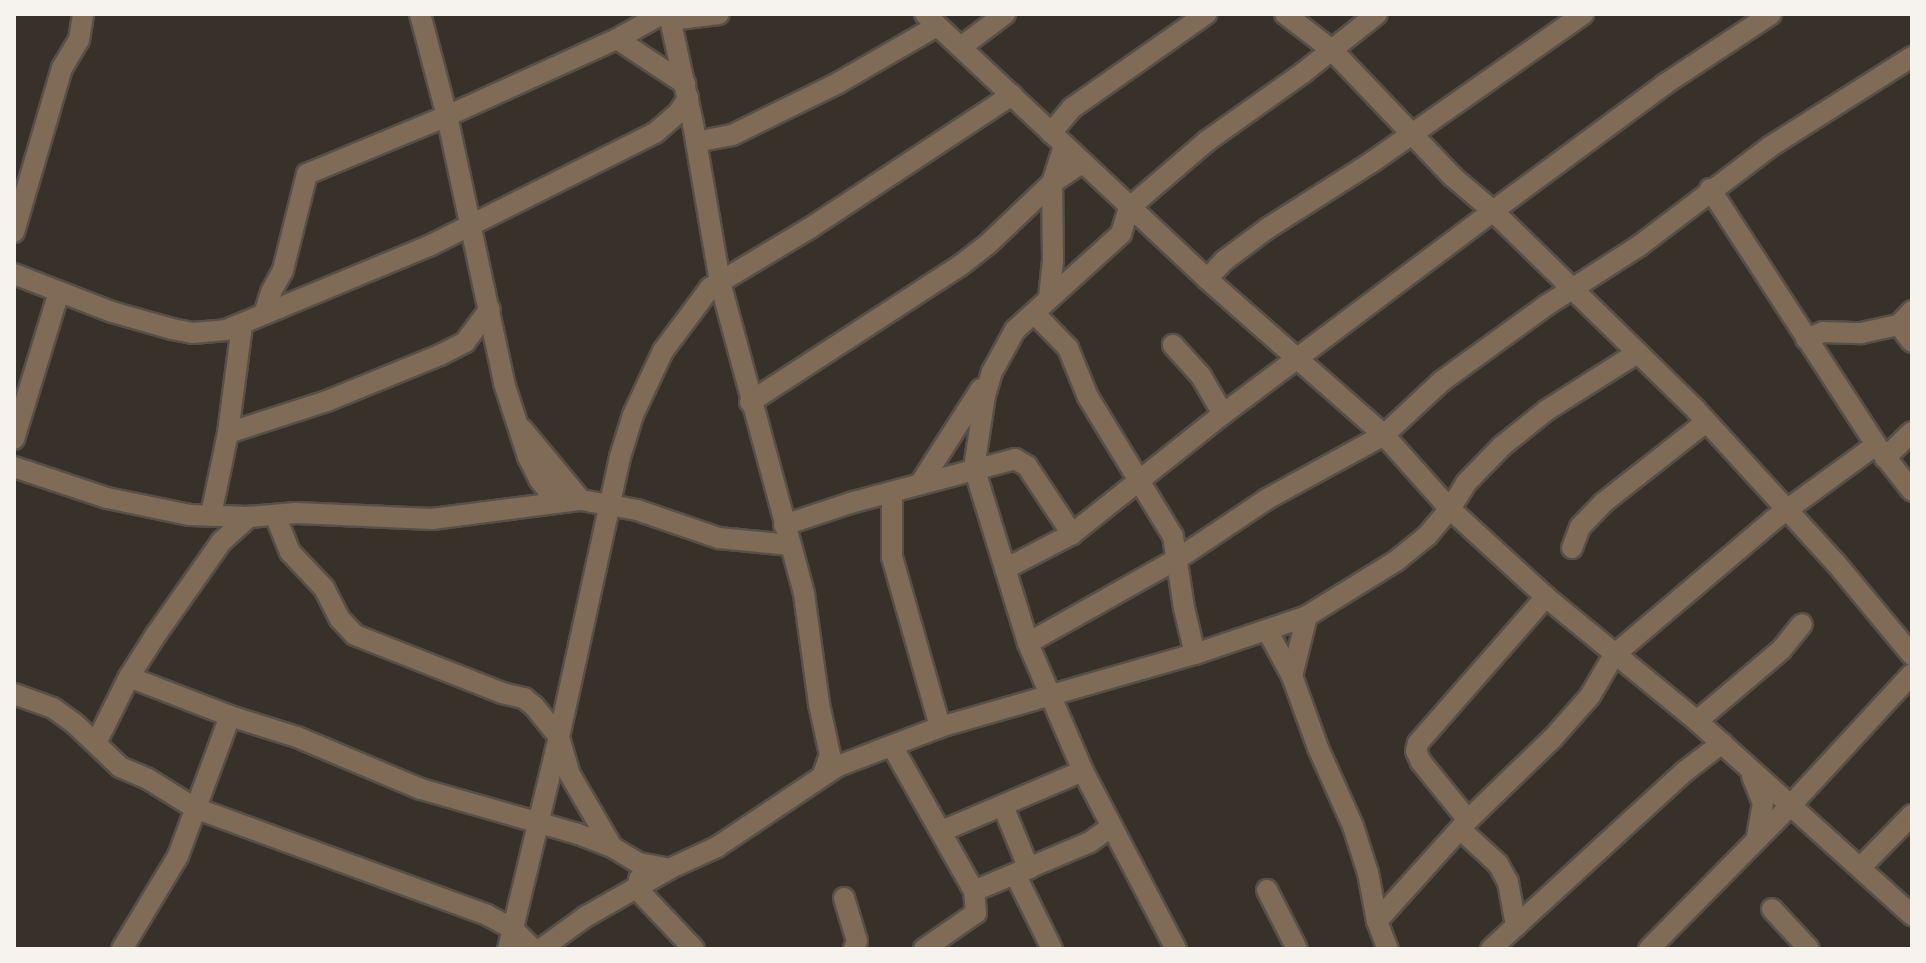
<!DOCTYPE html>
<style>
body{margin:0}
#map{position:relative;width:1926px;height:963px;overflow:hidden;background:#383129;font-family:"Crimson Pro",serif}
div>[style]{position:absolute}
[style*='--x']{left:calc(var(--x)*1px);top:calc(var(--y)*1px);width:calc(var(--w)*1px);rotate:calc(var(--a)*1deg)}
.roads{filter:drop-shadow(2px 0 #565048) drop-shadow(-2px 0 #565048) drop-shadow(0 2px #565048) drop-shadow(0 -2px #565048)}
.minor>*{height:20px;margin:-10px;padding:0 10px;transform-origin:10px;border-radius:10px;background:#806c56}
span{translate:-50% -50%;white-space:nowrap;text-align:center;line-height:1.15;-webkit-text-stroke:8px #1c1916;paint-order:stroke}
.frame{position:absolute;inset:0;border:16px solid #f6f2ed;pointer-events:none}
</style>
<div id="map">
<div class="roads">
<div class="minor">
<div style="--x:420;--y:14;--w:106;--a:75.2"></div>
<div style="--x:447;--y:116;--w:273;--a:77.9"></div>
<div style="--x:504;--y:383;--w:78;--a:72"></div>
<div style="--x:528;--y:457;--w:25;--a:63"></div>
<div style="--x:539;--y:479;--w:29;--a:52"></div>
<div style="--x:669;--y:14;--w:113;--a:77.7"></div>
<div style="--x:693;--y:124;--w:160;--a:80.3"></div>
<div style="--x:720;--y:282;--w:323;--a:74.9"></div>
<div style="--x:804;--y:594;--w:111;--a:82.2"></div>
<div style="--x:819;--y:704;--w:52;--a:77.8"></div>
<div style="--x:830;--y:755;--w:20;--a:110"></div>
<div style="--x:925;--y:14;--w:387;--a:43.2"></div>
<div style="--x:1207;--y:279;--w:236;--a:41.4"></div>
<div style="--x:1384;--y:435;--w:99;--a:48.3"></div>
<div style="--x:1450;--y:509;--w:130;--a:42.5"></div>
<div style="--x:1546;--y:597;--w:195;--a:39.4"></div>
<div style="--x:1697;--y:721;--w:290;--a:42.1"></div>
<div style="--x:1285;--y:14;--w:59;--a:37.5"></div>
<div style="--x:1332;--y:50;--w:175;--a:46.4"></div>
<div style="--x:1453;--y:177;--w:52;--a:40.4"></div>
<div style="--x:1493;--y:211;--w:214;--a:-36.4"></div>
<div style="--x:1665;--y:84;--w:127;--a:-33.4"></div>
<div style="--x:670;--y:20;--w:49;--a:-7"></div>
<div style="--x:617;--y:39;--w:82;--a:33.5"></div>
<div style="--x:961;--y:47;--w:55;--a:-36.9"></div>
<div style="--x:1051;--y:133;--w:33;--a:-50"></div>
<div style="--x:1072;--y:108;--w:164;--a:-35"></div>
<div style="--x:696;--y:142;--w:37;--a:-11"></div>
<div style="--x:732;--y:135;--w:118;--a:-26.1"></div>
<div style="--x:838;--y:83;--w:114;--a:-29.9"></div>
<div style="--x:1710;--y:189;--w:305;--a:57"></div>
<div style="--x:1876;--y:445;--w:58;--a:52"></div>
<div style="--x:14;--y:232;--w:171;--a:-73.7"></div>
<div style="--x:62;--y:68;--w:33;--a:-59"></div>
<div style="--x:79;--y:40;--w:26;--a:-81"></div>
<div style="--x:14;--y:274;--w:105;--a:21.2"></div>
<div style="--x:112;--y:312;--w:62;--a:15.8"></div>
<div style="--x:172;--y:329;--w:21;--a:11"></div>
<div style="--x:193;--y:333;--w:33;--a:-5"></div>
<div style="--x:226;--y:330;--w:220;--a:-22.5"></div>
<div style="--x:429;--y:246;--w:253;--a:-26.6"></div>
<div style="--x:655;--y:133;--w:32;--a:-41"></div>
<div style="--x:679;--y:112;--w:17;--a:-57"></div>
<div style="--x:1207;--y:279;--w:26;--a:-47"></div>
<div style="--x:1225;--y:260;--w:54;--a:-36.7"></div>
<div style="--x:1268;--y:228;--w:123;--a:-32.4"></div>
<div style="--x:1372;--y:162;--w:258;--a:-35"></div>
<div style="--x:1049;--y:298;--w:38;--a:-84"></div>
<div style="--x:1053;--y:260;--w:77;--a:-90.7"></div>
<div style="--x:1052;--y:183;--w:40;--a:-72"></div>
<div style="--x:265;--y:311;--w:20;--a:-72"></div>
<div style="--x:271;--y:292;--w:25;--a:-61"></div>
<div style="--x:283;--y:270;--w:99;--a:-76"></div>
<div style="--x:307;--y:174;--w:152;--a:-22.5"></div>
<div style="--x:447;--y:116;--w:187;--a:-24.4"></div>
<div style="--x:617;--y:39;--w:51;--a:-29.1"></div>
<div style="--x:1912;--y:311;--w:19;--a:133"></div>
<div style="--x:1899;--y:325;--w:21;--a:53"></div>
<div style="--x:1034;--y:313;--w:49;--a:45.8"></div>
<div style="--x:1068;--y:348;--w:53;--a:67.8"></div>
<div style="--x:1088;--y:397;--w:163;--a:58.6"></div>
<div style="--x:1173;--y:536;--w:73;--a:81.3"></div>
<div style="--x:1184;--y:608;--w:47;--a:76.6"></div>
<div style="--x:1806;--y:339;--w:18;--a:-22"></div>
<div style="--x:1823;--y:332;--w:38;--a:2"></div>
<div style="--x:1861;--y:333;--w:39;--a:-12"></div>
<div style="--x:750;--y:402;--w:252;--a:-33"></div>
<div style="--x:961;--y:265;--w:34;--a:-38"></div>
<div style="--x:988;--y:244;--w:88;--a:-43.6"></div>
<div style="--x:1052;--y:183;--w:36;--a:-34"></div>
<div style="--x:1223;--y:414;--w:338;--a:-36.9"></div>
<div style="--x:1493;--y:211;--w:284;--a:44.4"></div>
<div style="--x:1696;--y:410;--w:206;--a:47.6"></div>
<div style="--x:1835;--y:562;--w:121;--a:50.4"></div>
<div style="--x:522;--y:429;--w:92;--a:50.3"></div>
<div style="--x:228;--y:433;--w:104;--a:-17.9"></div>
<div style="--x:327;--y:401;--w:122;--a:-22.2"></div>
<div style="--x:440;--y:355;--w:28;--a:-27"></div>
<div style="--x:465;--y:342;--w:41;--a:-52.9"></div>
<div style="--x:14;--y:439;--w:154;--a:-73"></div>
<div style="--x:1885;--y:458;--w:37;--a:-44"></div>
<div style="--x:14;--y:467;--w:98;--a:18.4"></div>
<div style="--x:107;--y:498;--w:85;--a:11.6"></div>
<div style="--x:190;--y:515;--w:59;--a:1.9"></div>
<div style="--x:249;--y:517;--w:47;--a:-4.9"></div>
<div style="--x:296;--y:513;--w:136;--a:2.5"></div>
<div style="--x:432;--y:519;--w:150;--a:-7.3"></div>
<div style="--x:581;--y:500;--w:57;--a:10.1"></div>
<div style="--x:637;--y:510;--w:87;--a:18.9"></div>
<div style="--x:719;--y:538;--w:71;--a:5.6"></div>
<div style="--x:920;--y:484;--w:113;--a:-57.3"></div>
<div style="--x:892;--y:492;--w:65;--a:90"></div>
<div style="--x:892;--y:557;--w:177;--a:74.2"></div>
<div style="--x:211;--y:515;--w:84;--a:-78.3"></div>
<div style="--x:228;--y:433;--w:109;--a:-82.6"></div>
<div style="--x:275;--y:515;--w:40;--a:68"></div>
<div style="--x:290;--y:552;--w:50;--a:46.6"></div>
<div style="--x:324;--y:588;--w:35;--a:63"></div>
<div style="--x:340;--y:619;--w:22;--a:47"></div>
<div style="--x:355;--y:635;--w:158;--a:21.5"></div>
<div style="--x:502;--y:693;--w:23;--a:13"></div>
<div style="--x:524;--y:698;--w:13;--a:39"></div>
<div style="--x:534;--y:706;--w:40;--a:51"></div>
<div style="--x:559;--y:737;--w:37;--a:74"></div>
<div style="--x:569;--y:773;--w:86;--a:59.8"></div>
<div style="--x:784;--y:525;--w:70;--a:-18.4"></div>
<div style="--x:850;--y:503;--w:171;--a:-14.9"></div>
<div style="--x:1015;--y:459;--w:14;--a:30"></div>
<div style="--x:1027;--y:466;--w:82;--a:56.5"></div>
<div style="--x:1572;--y:548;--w:22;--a:-69"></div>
<div style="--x:1580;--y:527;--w:33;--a:-46"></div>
<div style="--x:1603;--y:503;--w:131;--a:-38.2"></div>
<div style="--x:1005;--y:569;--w:76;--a:-27.6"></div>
<div style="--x:1072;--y:534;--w:193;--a:-38.5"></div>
<div style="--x:1223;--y:414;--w:44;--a:-120.1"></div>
<div style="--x:1201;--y:376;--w:42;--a:-132.1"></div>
<div style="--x:1268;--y:632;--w:50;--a:61.4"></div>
<div style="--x:1292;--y:676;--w:77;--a:70.1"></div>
<div style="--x:1318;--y:748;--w:85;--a:65.8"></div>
<div style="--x:1353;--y:826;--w:49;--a:72.3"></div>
<div style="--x:1368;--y:873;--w:49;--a:79.4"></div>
<div style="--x:1377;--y:921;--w:30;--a:69"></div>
<div style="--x:1028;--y:643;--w:173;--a:-29.4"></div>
<div style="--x:1179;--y:558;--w:106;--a:-33.8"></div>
<div style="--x:1267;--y:499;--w:133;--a:-28.7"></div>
<div style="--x:1384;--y:435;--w:79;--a:-43"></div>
<div style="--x:1442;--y:381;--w:130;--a:-35.9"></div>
<div style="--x:1547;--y:305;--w:109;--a:-32.7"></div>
<div style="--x:1639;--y:246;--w:166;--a:-37.1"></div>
<div style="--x:1771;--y:146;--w:167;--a:-32.3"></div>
<div style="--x:1292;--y:676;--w:62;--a:-76"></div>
<div style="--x:129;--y:677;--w:108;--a:21.1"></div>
<div style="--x:14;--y:694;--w:41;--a:19.7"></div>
<div style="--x:53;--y:708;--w:27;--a:36"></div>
<div style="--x:75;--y:724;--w:62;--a:43.7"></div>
<div style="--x:120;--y:767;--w:30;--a:23"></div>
<div style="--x:148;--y:779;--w:55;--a:31.7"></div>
<div style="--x:195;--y:808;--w:311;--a:20.1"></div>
<div style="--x:487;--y:915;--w:30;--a:28"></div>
<div style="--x:513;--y:929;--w:28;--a:45"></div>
<div style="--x:1697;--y:721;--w:110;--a:-40.2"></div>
<div style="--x:1781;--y:650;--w:33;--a:-51"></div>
<div style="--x:96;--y:743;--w:74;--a:-63.4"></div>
<div style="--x:129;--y:677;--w:49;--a:-57.6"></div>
<div style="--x:155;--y:636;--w:115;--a:-54.9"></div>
<div style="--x:221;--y:542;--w:38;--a:-42"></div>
<div style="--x:892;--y:746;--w:167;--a:60.5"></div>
<div style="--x:974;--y:891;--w:126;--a:-22.9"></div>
<div style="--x:1090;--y:842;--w:27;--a:-36"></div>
<div style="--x:1752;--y:776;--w:29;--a:68"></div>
<div style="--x:1763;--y:803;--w:34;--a:100"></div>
<div style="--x:1003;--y:806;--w:68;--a:67.6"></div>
<div style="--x:1468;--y:820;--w:75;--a:-129"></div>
<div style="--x:1421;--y:762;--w:12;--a:-114"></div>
<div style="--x:1416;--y:751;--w:8;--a:-76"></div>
<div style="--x:1418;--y:743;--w:194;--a:-48.8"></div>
<div style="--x:1460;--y:829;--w:52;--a:42.6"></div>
<div style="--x:1498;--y:864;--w:21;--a:61"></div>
<div style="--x:1508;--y:882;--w:45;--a:79.7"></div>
<div style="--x:942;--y:831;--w:153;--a:-23.1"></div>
<div style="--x:1861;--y:867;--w:73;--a:-45.6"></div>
<div style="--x:1016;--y:876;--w:81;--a:63.7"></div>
<div style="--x:639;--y:879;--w:11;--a:95"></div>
<div style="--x:638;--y:890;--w:81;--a:46.5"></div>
<div style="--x:1267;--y:890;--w:66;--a:63"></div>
<div style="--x:844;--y:898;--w:45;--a:73.2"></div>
<div style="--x:857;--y:941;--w:9;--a:111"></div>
<div style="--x:1772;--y:909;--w:54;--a:47.2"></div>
<div style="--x:1377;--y:921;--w:136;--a:-48"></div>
<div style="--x:1468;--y:820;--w:118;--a:-44"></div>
<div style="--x:1553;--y:738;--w:56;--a:-48.6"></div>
<div style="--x:1590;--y:696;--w:48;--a:-59.7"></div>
<div style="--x:1614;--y:655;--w:209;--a:-40.3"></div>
<div style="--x:1773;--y:520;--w:127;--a:-36.1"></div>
<div style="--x:122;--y:949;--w:109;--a:-58.9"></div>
<div style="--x:178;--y:856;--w:149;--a:-69.6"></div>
<div style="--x:230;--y:716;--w:70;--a:17.4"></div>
<div style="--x:297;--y:737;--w:134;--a:22.8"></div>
<div style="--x:421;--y:789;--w:163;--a:16"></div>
<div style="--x:578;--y:834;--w:36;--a:21"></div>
<div style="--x:612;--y:847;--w:31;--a:31"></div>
<div style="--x:639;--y:863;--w:31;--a:11"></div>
<div style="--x:508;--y:949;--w:218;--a:-76.5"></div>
<div style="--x:559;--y:737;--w:287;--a:-77.7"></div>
<div style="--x:620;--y:457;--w:44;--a:-72.8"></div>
<div style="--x:633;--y:415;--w:71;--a:-64.9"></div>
<div style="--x:663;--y:351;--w:79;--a:-53.3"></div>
<div style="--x:710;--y:288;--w:117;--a:-31"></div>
<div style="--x:810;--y:228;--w:242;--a:-33.4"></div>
<div style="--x:541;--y:949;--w:54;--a:-36"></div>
<div style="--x:585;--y:917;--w:97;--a:-29.7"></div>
<div style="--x:669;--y:869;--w:53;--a:-24.6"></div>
<div style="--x:717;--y:847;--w:146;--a:-33.8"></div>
<div style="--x:838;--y:766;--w:109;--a:-20.9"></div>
<div style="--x:940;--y:727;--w:265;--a:-16"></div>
<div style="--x:1195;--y:654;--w:118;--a:-18.7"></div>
<div style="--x:1307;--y:616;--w:105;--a:-31.7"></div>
<div style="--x:1396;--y:561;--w:40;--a:-39"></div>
<div style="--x:1427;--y:536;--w:35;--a:-50"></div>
<div style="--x:1450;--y:509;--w:31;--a:-58"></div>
<div style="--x:1466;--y:483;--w:52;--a:-45.8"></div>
<div style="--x:1502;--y:446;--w:58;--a:-38.7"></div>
<div style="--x:1547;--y:410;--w:107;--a:-32.3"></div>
<div style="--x:924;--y:949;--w:63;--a:-34.7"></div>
<div style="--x:976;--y:913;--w:22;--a:-95"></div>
<div style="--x:1176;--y:949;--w:201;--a:-117.6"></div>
<div style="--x:1083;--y:771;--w:139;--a:-113.3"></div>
<div style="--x:1028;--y:643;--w:183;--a:-107.1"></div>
<div style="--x:974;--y:468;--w:74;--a:-81.4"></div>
<div style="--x:985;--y:395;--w:24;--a:-73"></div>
<div style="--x:992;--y:372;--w:48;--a:-61.3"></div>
<div style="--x:1015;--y:330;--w:143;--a:-42.2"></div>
<div style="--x:1121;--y:234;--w:27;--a:-73"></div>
<div style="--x:1129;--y:208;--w:103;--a:-40.7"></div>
<div style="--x:1207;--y:141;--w:119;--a:-35.4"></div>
<div style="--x:1304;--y:72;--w:93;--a:-38.5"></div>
<div style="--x:1491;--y:949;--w:262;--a:-42.5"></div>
<div style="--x:1684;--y:772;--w:48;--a:-37.3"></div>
<div style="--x:1649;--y:949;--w:202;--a:-45.4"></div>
<div style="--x:1791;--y:805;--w:178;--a:-47.3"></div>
</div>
</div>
<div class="frame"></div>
</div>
